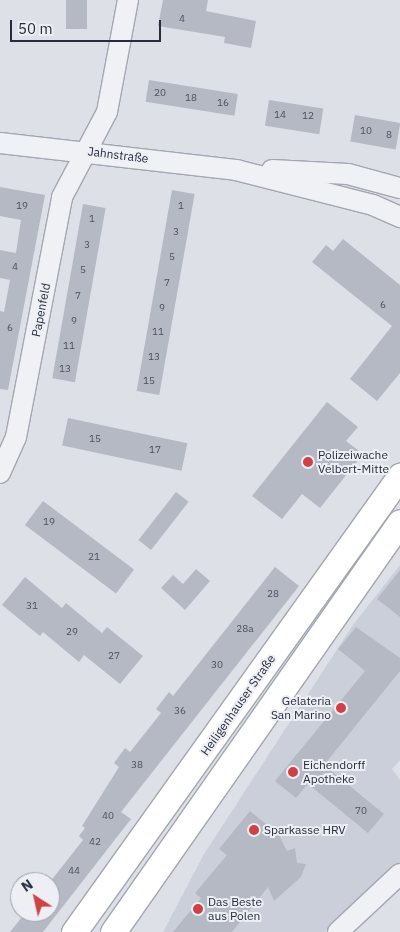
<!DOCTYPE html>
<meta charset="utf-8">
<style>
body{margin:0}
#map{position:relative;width:400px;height:932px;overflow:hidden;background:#dde0e7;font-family:"IBM Plex Sans",sans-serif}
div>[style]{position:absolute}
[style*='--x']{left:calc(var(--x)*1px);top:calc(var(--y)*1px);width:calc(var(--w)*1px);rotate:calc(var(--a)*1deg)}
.built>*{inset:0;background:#cbcfd9}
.building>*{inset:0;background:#b5b9c4;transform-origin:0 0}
.roads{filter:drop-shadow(1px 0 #a3a7b1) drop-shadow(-1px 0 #a3a7b1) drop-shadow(0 1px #a3a7b1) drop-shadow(0 -1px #a3a7b1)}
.minor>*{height:20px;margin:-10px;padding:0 10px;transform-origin:10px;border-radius:10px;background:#f0f1f5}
.major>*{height:25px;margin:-12.5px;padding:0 12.5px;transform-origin:12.5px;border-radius:12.5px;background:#fff}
.dots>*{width:14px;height:14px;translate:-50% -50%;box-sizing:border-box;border:2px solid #edeff5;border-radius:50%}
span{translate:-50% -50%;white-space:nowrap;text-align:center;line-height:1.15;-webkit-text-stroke:4px #edeff5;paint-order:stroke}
.number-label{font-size:10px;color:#4a5060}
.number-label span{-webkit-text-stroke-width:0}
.street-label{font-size:12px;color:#272d3e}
.poi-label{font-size:12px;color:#272d3e}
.left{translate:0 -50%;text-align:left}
.right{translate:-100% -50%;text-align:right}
.north{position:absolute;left:10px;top:872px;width:50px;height:50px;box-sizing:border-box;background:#edeff5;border:1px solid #9ea1ac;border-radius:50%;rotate:325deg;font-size:14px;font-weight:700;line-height:20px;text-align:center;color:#272d3e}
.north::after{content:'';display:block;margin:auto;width:18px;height:22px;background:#cd4147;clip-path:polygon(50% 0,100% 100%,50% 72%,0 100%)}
.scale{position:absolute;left:10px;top:20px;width:151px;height:22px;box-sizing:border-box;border:2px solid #272d3e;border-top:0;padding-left:6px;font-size:15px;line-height:18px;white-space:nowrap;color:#272d3e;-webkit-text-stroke:4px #edeff5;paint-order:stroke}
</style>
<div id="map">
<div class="built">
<div style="clip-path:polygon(400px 565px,400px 760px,392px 769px,400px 780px,400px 863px,325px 932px,163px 932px,204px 854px,353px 625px)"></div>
</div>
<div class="building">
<div style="left:66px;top:0;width:21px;height:29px"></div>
<div style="clip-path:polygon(163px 0,208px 0,206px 11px,256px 21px,251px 48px,224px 43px,225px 37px,158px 26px)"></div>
<div style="left:149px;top:80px;width:90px;height:22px;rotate:9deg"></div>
<div style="left:269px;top:100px;width:55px;height:26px;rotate:9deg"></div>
<div style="left:355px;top:115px;width:46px;height:27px;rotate:10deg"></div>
<div style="clip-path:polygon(0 187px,45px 195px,8px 390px,0 389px,0 311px,4px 312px,10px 280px,0 278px,0 250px,16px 253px,21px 220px,0 216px)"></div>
<div style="left:172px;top:190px;width:23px;height:204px;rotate:10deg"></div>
<div style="left:83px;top:204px;width:23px;height:177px;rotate:10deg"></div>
<div style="clip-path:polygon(343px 239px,400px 285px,400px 373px,377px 401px,350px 379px,392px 326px,312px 262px,326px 245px,333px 251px)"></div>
<div style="clip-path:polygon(327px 402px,358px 427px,346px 441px,363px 454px,320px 508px,302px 494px,282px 519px,252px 496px)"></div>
<div style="left:68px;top:418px;width:122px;height:28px;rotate:12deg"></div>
<div style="left:176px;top:492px;width:16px;height:61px;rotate:38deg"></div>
<div style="left:43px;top:501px;width:114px;height:30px;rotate:37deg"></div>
<div style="clip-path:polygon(275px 567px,299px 586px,121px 812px,131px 819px,43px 932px,10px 932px,26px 912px,50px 912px,50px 882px,83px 840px,79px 836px,85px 828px,82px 826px,119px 767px,114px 763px,125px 748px,130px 752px,161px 713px,156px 709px,169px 692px,173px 696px)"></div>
<div style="clip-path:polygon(196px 569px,210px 581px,185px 610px,161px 588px,173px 575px,183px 584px)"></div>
<div style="clip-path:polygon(400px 570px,400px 617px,377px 599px)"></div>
<div style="clip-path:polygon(25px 577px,62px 608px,66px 603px,102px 633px,107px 627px,143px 656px,120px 684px,84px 655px,79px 662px,43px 632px,40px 636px,2px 605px)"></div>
<div style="clip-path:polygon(356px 627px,400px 658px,400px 671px,324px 765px,384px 814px,368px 833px,308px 784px,296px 798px,275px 781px,365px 671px,338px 649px)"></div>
<div style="clip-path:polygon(250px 811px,279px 835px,287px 851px,295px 848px,297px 863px,306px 864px,301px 877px,274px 901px,268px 887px,232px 932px,173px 932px,201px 898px,195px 893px,227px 855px,219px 849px)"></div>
</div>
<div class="roads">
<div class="minor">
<div style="--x:0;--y:143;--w:238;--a:6.5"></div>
<div style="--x:236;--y:170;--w:141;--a:14.3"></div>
<div style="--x:373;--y:205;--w:30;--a:24"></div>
<div style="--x:272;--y:170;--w:76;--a:3"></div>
<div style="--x:348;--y:174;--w:54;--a:15.1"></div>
<div style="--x:0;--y:473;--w:39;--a:-66"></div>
<div style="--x:16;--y:437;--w:244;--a:-79.1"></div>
<div style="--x:62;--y:197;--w:96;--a:-62.1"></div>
<div style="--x:107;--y:112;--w:114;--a:-79.4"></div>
<div style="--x:338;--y:932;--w:85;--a:-43.1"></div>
</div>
<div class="major">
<div style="--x:74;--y:932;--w:561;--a:-54.44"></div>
<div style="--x:113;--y:932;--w:500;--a:-55.01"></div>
</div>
</div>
<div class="dots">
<div style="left:308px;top:462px;background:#cd4147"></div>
<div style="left:341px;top:708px;background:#cd4147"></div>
<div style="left:293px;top:772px;background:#cd4147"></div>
<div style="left:254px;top:830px;background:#cd4147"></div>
<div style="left:198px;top:909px;background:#cd4147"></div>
</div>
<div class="number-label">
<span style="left:182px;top:19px">4</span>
<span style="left:160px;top:93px">20</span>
<span style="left:191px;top:98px">18</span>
<span style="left:223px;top:103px">16</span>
<span style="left:280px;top:115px">14</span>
<span style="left:308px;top:116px">12</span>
<span style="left:366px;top:131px">10</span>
<span style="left:389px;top:135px">8</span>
<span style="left:22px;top:206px">19</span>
<span style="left:181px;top:206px">1</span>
<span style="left:92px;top:219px">1</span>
<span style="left:176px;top:232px">3</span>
<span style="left:87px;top:245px">3</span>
<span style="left:172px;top:257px">5</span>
<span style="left:15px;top:267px">4</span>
<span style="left:83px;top:270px">5</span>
<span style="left:167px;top:283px">7</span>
<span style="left:78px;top:296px">7</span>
<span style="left:383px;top:305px">6</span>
<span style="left:162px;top:308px">9</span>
<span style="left:74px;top:321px">9</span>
<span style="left:10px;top:328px">6</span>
<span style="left:158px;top:332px">11</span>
<span style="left:69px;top:346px">11</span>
<span style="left:154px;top:357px">13</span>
<span style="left:65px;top:369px">13</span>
<span style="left:149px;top:381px">15</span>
<span style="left:95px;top:439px">15</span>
<span style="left:155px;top:450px">17</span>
<span style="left:49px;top:522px">19</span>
<span style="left:94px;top:557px">21</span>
<span style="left:273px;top:594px">28</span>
<span style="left:32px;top:606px">31</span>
<span style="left:245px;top:629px">28a</span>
<span style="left:72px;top:632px">29</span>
<span style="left:114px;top:656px">27</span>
<span style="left:217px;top:665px">30</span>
<span style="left:180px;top:711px">36</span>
<span style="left:137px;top:765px">38</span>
<span style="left:361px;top:811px">70</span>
<span style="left:108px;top:816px">40</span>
<span style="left:95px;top:842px">42</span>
<span style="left:74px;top:871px">44</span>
</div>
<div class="street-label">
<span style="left:118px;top:155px;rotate:7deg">Jahnstraße</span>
<span style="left:41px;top:310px;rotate:-79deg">Papenfeld</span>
<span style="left:238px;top:705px;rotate:-55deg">Heiligenhauser Straße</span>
</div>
<div class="poi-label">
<span class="left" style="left:318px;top:462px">Polizeiwache<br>Velbert-Mitte</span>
<span class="right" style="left:331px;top:708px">Gelateria<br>San Marino</span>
<span class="left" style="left:303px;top:772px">Eichendorff<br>Apotheke</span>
<span class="left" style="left:264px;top:830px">Sparkasse HRV</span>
<span class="left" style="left:208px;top:909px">Das Beste<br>aus Polen</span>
</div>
<div class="north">N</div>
<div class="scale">50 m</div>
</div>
